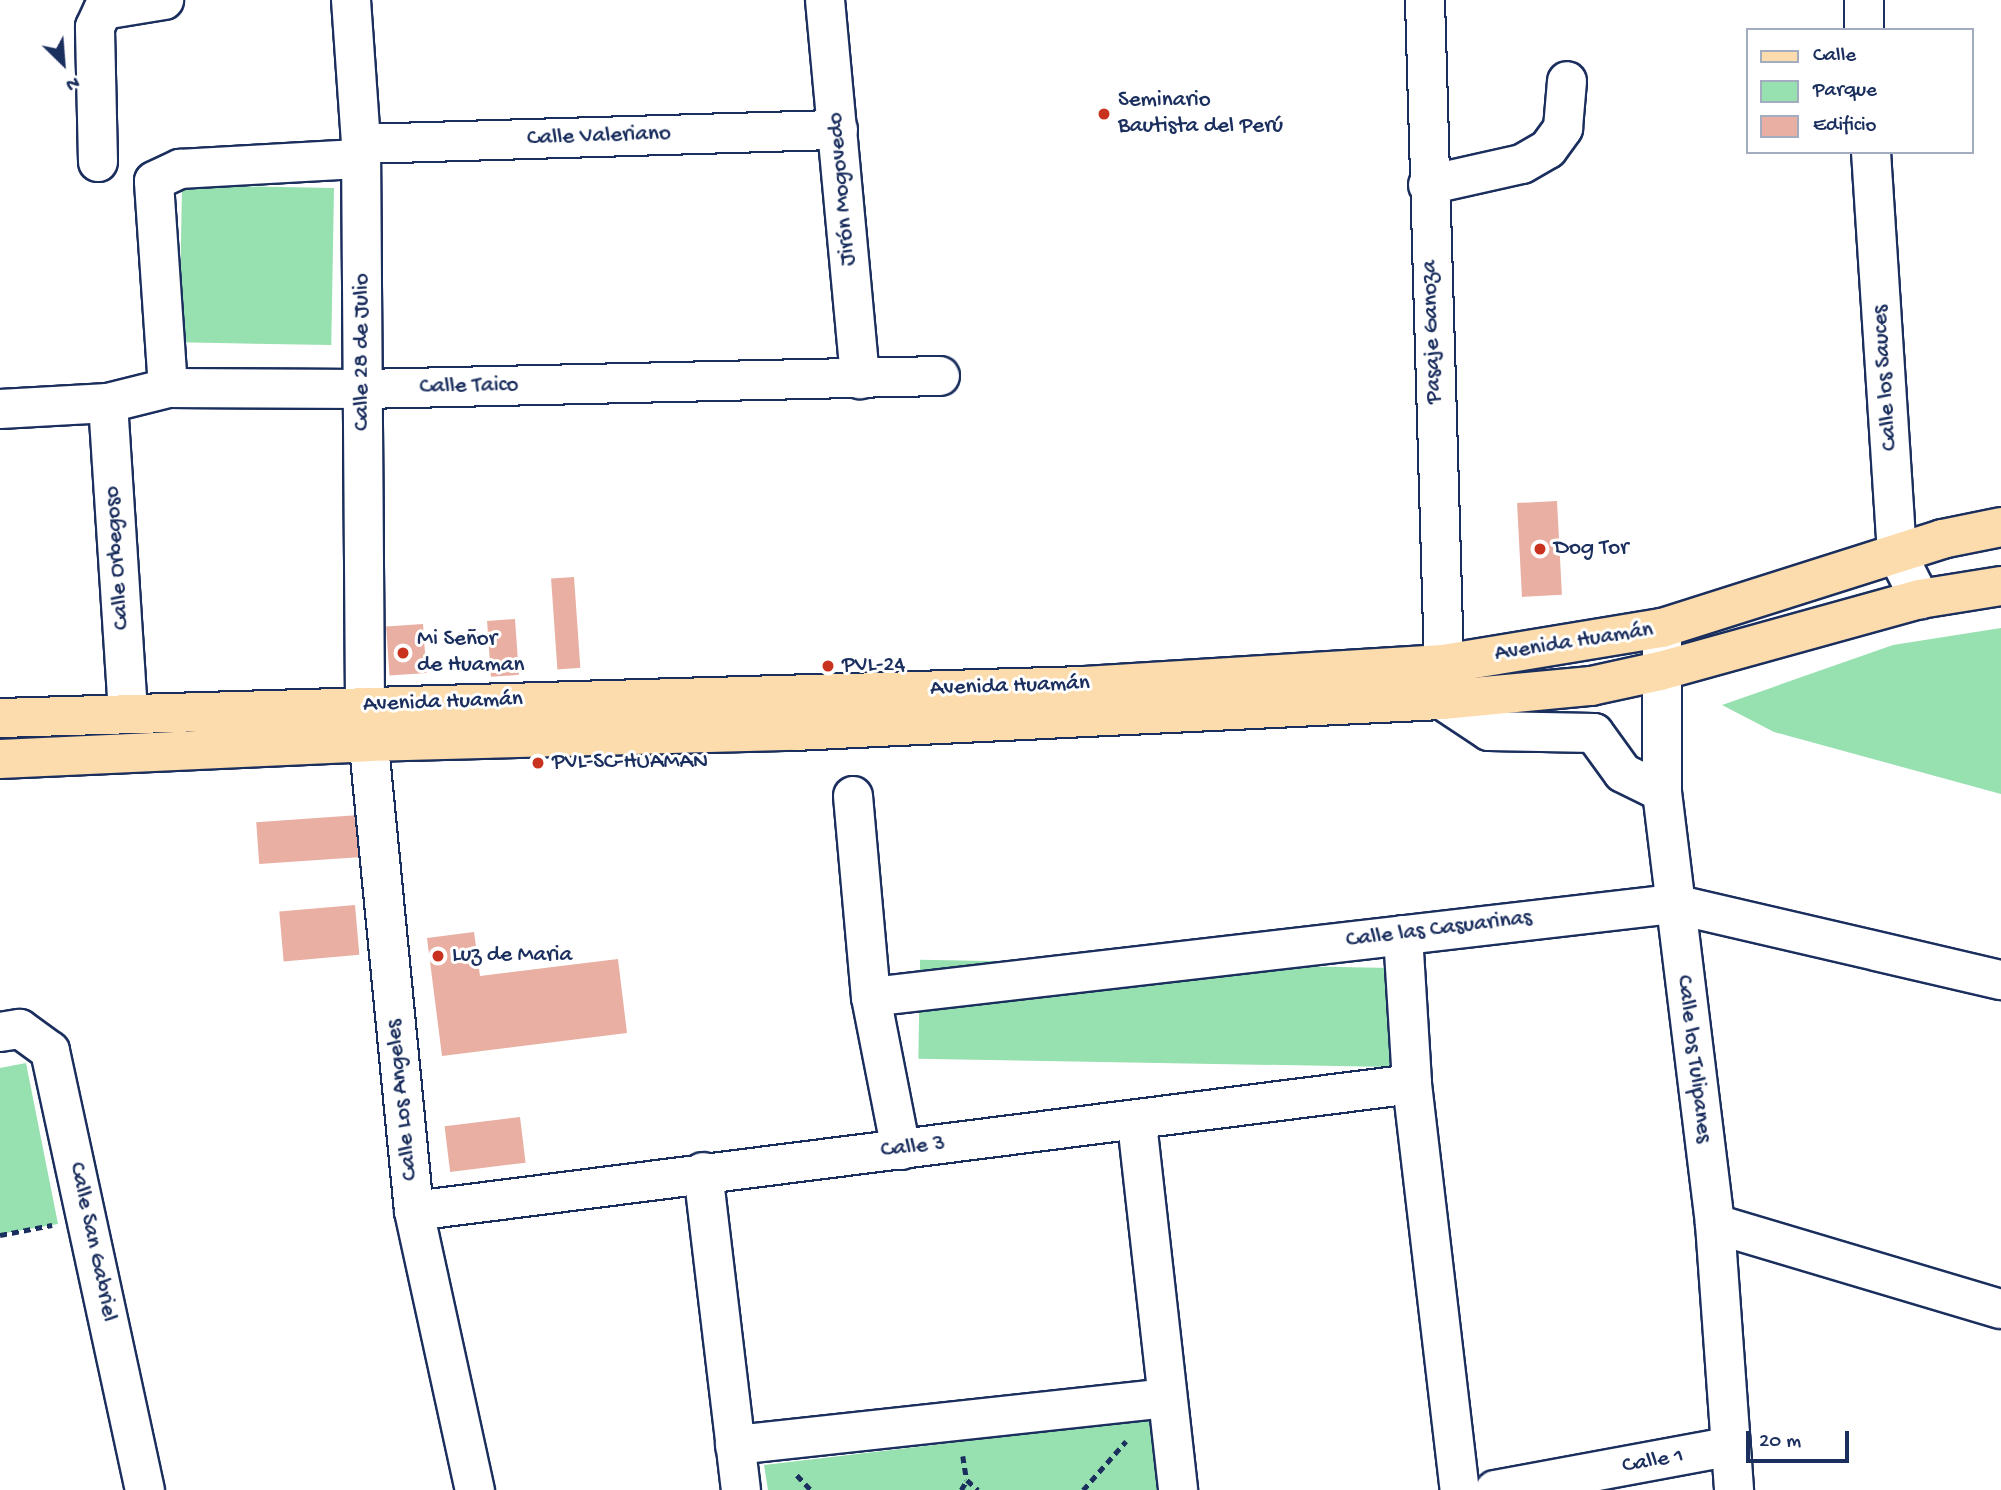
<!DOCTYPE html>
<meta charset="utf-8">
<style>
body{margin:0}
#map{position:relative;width:2001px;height:1490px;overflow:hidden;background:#fff;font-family:"Gochi Hand",sans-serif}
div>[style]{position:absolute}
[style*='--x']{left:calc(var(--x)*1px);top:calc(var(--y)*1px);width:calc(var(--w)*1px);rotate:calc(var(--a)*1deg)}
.green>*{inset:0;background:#97e0af;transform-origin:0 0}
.building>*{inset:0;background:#e9afa3;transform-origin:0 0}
.path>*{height:4.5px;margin-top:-2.25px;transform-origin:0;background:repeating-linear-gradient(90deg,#1b2f5e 0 7px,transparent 0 12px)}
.roads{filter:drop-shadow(2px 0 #1b2f5e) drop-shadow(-2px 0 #1b2f5e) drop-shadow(0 2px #1b2f5e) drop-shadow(0 -2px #1b2f5e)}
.minor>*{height:38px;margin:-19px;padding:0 19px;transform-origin:19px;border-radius:19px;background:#fff}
.major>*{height:38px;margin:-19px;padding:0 19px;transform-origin:19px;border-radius:19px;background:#fcdcac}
.dots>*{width:19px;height:19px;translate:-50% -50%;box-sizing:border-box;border:4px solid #fff;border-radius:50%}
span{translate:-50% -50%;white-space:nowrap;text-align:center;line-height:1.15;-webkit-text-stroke:6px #fff;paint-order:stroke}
.poi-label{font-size:23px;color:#1b2f5e}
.left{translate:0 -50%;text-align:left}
.street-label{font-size:23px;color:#1b2f5e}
.legend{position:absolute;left:1746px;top:28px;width:228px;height:126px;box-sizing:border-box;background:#fff;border:2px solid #a4acbf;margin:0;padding:9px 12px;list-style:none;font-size:21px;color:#1b2f5e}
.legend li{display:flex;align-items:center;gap:14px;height:35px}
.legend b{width:35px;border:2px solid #a4acbf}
.north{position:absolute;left:28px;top:28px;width:70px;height:70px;-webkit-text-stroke:5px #fff;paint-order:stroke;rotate:155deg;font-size:19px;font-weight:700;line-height:28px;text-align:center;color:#1b2f5e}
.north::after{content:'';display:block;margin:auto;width:24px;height:32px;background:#1b2f5e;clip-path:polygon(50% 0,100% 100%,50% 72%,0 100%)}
.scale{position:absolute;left:1746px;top:1431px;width:103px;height:32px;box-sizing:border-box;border:4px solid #1b2f5e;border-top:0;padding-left:9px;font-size:21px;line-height:24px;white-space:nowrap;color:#1b2f5e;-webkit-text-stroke:5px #fff;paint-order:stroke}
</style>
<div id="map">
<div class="green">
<div style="left:334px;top:188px;width:157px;height:152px;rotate:91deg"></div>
<div style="clip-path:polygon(2001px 628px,2001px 794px,1774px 732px,1722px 705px,1893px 645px)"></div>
<div style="left:1393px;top:968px;width:99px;height:473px;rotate:91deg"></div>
<div style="clip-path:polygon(26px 1063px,58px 1224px,0 1234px,0 1068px)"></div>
<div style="clip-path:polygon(1155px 1419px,1165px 1490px,768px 1490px,764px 1465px)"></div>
</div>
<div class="building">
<div style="left:1557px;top:501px;width:94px;height:40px;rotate:87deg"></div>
<div style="left:574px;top:577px;width:91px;height:23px;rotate:86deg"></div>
<div style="left:515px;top:619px;width:56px;height:28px;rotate:86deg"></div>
<div style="left:423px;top:624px;width:49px;height:37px;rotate:86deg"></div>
<div style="left:359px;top:815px;width:42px;height:103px;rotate:86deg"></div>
<div style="left:355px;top:905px;width:50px;height:76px;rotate:85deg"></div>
<div style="clip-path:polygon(474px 932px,480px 976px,618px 959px,627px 1033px,442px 1056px,427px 938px)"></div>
<div style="left:520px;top:1117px;width:46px;height:76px;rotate:83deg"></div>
</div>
<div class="path">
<div style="--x:0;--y:1235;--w:53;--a:-10.9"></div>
<div style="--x:963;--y:1456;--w:24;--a:81"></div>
<div style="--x:797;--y:1475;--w:21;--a:47"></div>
<div style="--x:961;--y:1490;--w:12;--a:-59"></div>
<div style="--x:967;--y:1480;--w:15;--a:42"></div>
<div style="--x:1083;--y:1490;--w:65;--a:-48.7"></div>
</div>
<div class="roads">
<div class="minor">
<div style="--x:351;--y:0;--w:144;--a:86"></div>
<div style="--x:361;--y:144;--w:561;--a:89.59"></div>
<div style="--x:365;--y:705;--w:508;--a:84.47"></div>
<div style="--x:414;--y:1211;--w:286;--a:77.7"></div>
<div style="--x:825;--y:0;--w:381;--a:84.7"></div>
<div style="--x:1425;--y:0;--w:664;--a:88.36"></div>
<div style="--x:1864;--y:30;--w:30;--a:-90"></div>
<div style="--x:361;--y:144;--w:477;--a:-1.7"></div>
<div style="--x:1871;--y:152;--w:403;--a:86.3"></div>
<div style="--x:1897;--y:554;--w:51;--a:62.9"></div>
<div style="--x:98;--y:162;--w:135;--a:-91.3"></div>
<div style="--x:95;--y:27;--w:19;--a:-65"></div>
<div style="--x:103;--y:10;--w:62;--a:-9.3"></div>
<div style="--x:1428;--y:185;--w:96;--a:-12.6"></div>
<div style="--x:1522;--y:164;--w:30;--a:-30"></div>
<div style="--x:1548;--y:149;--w:26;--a:-54"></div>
<div style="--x:1563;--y:128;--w:47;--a:-85.1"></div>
<div style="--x:168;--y:388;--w:207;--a:-93.9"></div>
<div style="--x:154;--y:181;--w:29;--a:-25"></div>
<div style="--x:180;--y:169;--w:181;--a:-3.2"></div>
<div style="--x:108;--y:403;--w:310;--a:86.3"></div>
<div style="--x:0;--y:409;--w:108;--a:-3.2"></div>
<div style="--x:108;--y:403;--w:62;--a:-14"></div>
<div style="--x:168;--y:388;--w:195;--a:0.3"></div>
<div style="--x:363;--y:389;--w:577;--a:-1.29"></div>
<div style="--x:1662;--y:628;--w:164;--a:90"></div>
<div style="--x:1662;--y:792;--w:435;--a:83"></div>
<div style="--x:1715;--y:1224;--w:267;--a:85.9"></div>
<div style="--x:1442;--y:700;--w:56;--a:33.4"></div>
<div style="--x:1489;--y:731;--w:105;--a:1.1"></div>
<div style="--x:1594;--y:733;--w:49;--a:54.1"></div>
<div style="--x:1623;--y:773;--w:43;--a:26"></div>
<div style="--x:853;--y:796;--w:202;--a:84.9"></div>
<div style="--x:871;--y:997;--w:156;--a:78.9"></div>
<div style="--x:1403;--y:935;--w:149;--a:86.5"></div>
<div style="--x:1412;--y:1084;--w:409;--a:83.3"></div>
<div style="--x:871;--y:997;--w:808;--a:-6.61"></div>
<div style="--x:1674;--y:904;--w:336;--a:13.1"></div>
<div style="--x:0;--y:1032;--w:20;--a:-9"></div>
<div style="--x:20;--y:1029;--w:37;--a:36"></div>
<div style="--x:50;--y:1051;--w:449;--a:77.8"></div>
<div style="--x:1137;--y:1123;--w:369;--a:83.6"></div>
<div style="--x:703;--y:1172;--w:320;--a:83.2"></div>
<div style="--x:414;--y:1211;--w:1006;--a:-7.25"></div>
<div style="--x:1715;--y:1224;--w:298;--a:16.6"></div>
<div style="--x:735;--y:1445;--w:433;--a:-6.2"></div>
<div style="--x:1495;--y:1490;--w:237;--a:-10.5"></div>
</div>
<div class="major">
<div style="--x:0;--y:718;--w:1083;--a:-1.69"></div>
<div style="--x:1083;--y:686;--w:362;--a:-3.5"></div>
<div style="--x:1444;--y:664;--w:221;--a:-9.4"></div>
<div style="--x:1662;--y:628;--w:294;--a:-17.6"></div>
<div style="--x:1942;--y:539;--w:60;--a:-11.5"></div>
<div style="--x:0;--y:759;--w:368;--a:-2.6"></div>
<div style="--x:368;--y:742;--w:426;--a:-1.5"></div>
<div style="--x:794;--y:731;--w:649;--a:-2.74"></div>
<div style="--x:1442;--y:700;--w:150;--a:-5.4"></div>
<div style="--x:1591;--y:686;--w:71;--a:-12.3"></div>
<div style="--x:1660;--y:671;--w:270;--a:-15.5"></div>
<div style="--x:1920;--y:599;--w:82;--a:-9.1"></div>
</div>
</div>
<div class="dots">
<div style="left:1104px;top:114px;background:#c8321e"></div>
<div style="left:1540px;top:549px;background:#c8321e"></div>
<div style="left:403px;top:653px;background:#c8321e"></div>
<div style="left:828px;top:666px;background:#c8321e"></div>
<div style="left:538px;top:763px;background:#c8321e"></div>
<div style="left:438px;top:956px;background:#c8321e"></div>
</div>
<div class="poi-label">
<span class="left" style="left:1118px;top:114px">Seminario<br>Bautista del Perú</span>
<span class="left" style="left:1554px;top:549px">Dog Tor</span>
<span class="left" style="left:417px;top:653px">Mi Señor<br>de Huaman</span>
<span class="left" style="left:842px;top:666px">PVL-24</span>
<span class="left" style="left:552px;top:763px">PVL-SC-HUAMAN</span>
<span class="left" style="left:452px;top:956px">Luz de Maria</span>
</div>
<div class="street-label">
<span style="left:599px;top:137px;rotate:-2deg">Calle Valeriano</span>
<span style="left:843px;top:189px;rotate:-95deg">Jirón Mogovedo</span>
<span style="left:1433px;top:332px;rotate:-92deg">Pasaje Ganoza</span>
<span style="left:363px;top:352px;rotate:-90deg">Calle 28 de Julio</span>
<span style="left:1886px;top:378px;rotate:-94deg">Calle los Sauces</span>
<span style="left:469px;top:387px;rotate:-1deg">Calle Taico</span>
<span style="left:118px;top:558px;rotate:-94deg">Calle Orbegoso</span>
<span style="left:1574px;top:643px;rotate:-9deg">Avenida Huamán</span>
<span style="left:1010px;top:687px;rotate:-2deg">Avenida Huamán</span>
<span style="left:443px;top:703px;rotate:-2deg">Avenida Huamán</span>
<span style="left:1439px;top:930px;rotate:-7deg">Calle las Casuarinas</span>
<span style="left:1693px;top:1059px;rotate:83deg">Calle los Tulipanes</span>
<span style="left:403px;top:1100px;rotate:-96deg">Calle Los Angeles</span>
<span style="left:913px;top:1148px;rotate:-6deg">Calle 3</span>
<span style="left:92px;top:1242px;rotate:78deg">Calle San Gabriel</span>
<span style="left:1653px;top:1462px;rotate:-10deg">Calle 1</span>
</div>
<ul class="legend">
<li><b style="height:9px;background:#fcdcac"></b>Calle</li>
<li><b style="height:19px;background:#97e0af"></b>Parque</li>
<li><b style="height:19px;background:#e9afa3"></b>Edificio</li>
</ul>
<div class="north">N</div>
<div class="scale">20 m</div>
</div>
